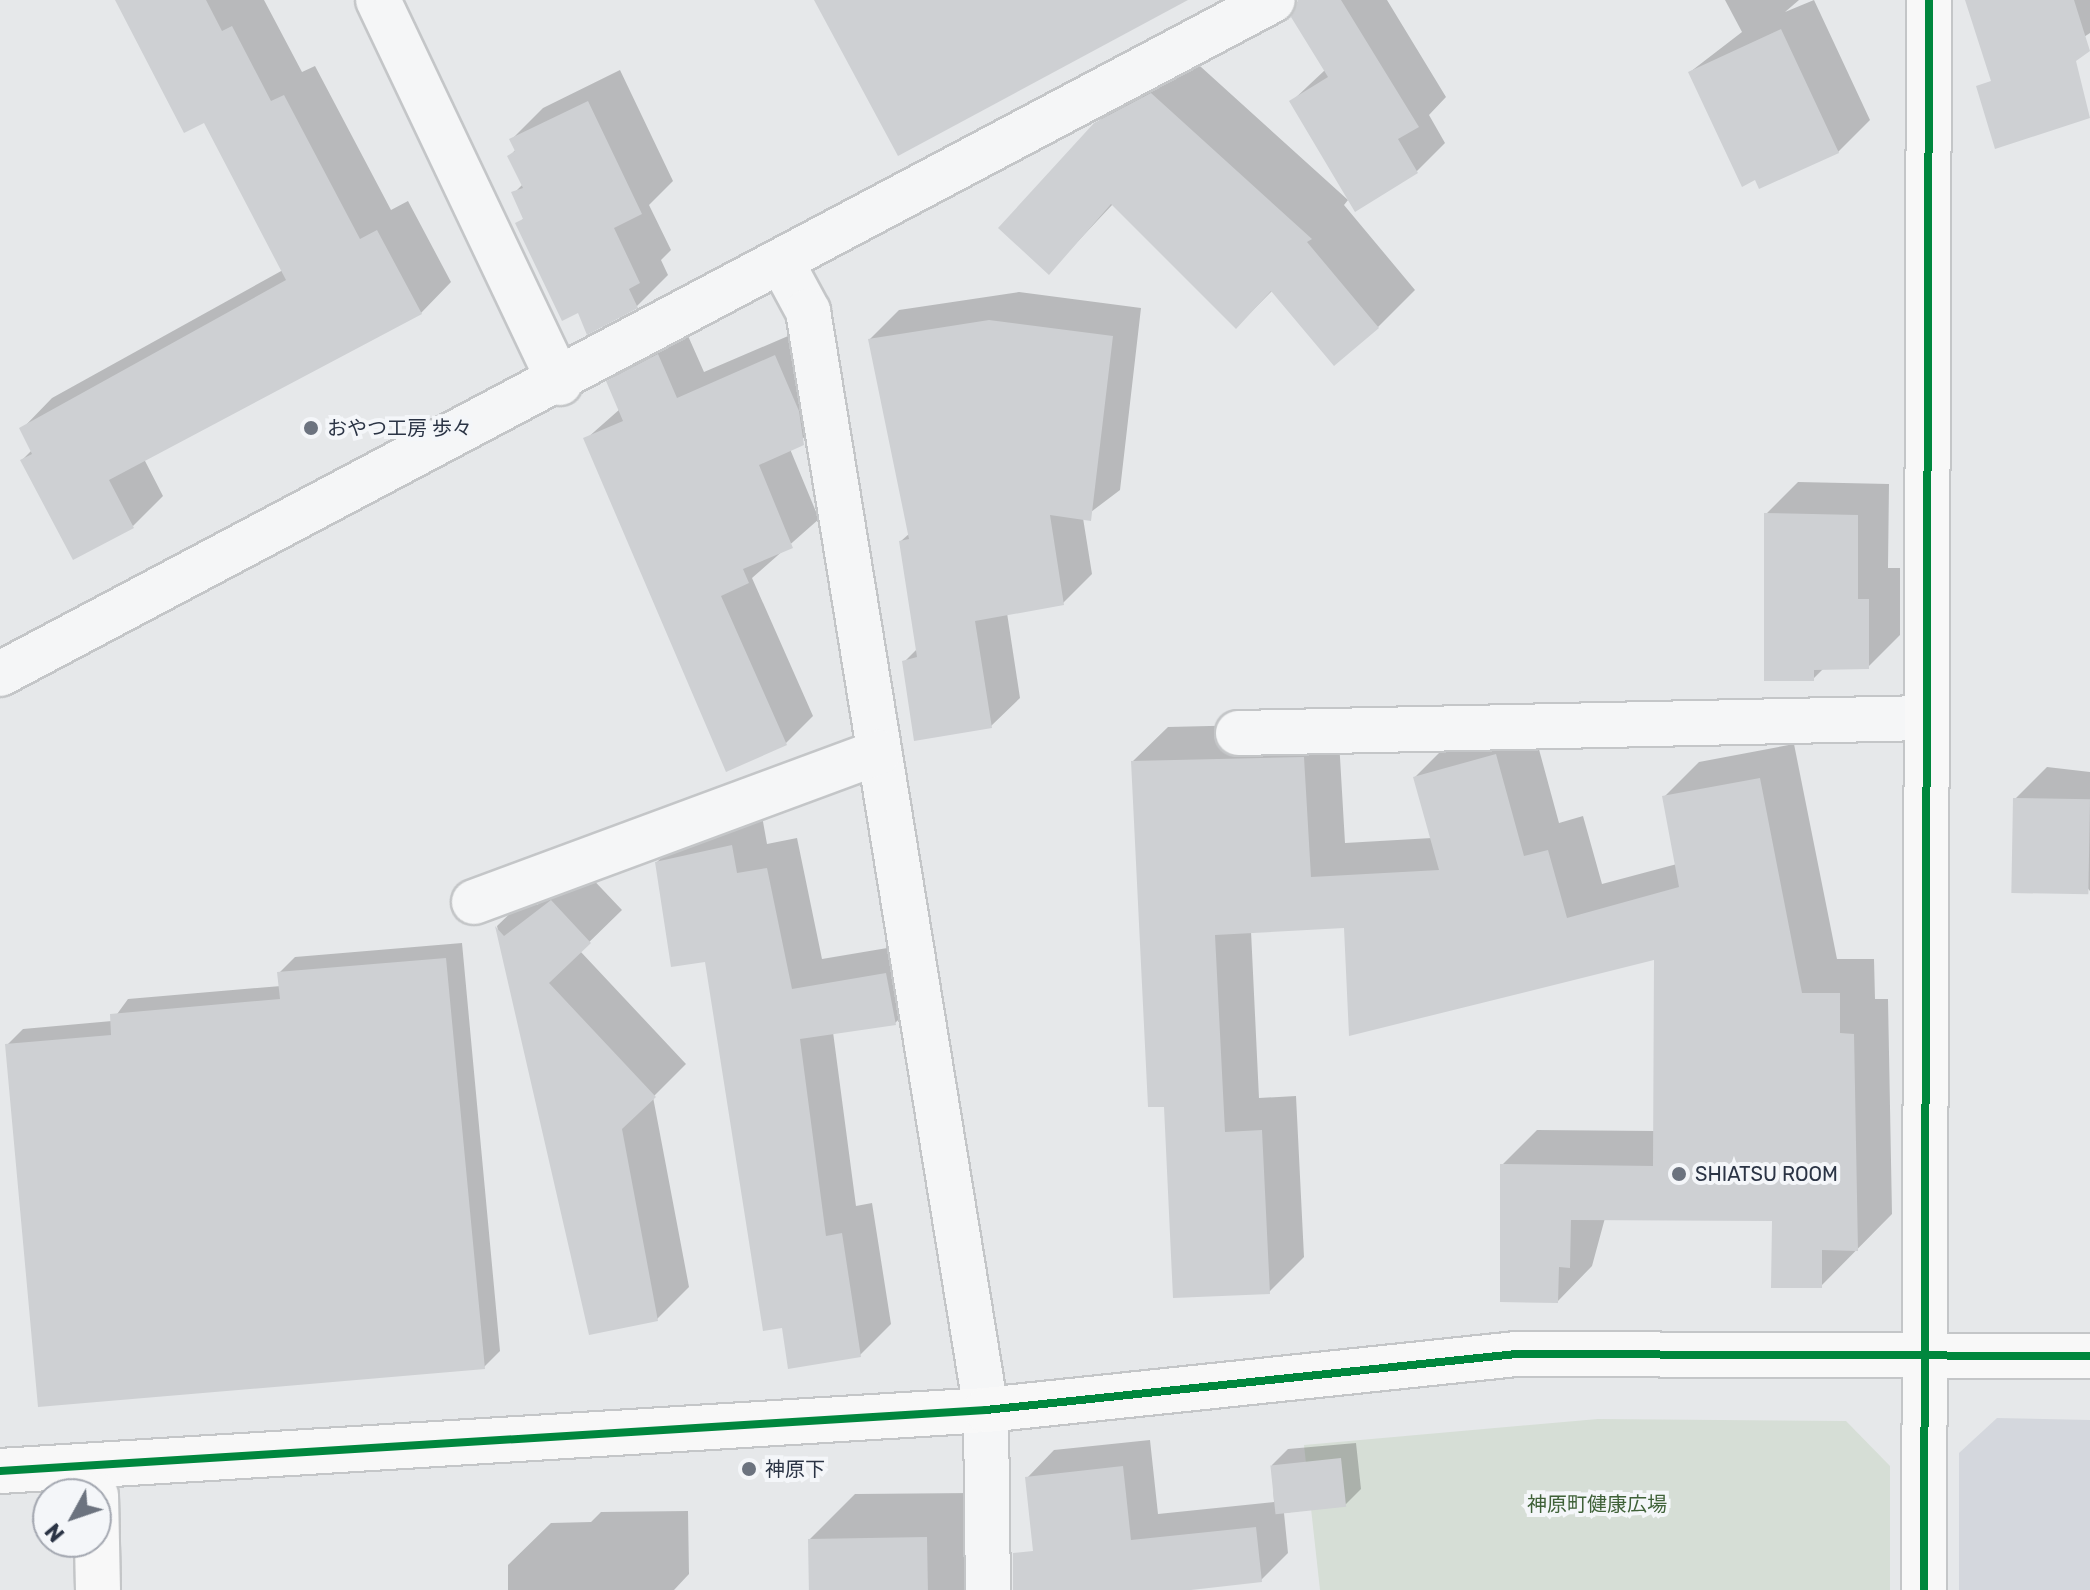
<!DOCTYPE html>
<meta charset="utf-8">
<style>
body{margin:0}
#map{position:relative;width:2090px;height:1590px;overflow:hidden;background:#e6e8ea;font-family:Rubik,"Noto Sans JP",sans-serif}
div>[style]{position:absolute}
[style*='--x']{left:calc(var(--x)*1px);top:calc(var(--y)*1px);width:calc(var(--w)*1px);rotate:calc(var(--a)*1deg)}
.built>*{inset:0;background:#d4d7dd}
.green>*{inset:0;background:#d6ded6}
.shadow>*{inset:0;background:#0003}
.building>*{inset:0;background:#ced0d3;transform-origin:0 0}
.roads{filter:drop-shadow(2px 0 #c4c6c8) drop-shadow(-2px 0 #c4c6c8) drop-shadow(0 2px #c4c6c8) drop-shadow(0 -2px #c4c6c8)}
.street>*{height:44px;margin:-22px;padding:0 22px;transform-origin:22px;border-radius:22px;background:#f5f6f7}
.secondary>*{height:44px;margin:-22px;padding:0 22px;transform-origin:22px;border-radius:22px;background:#f8f8f8}
.cycleway>*{height:8px;margin:-4px;padding:0 4px;transform-origin:4px;border-radius:4px;background:#00873e}
.dots>*{width:22px;height:22px;translate:-50% -50%;box-sizing:border-box;border:4px solid #f4f6f9;border-radius:50%}
span{translate:-50% -50%;white-space:nowrap;text-align:center;line-height:1.15;-webkit-text-stroke:8px #f4f6f9;paint-order:stroke}
.poi-label{font-size:20px;color:#2b3445}
.left{translate:0 -50%;text-align:left}
.park-label{font-size:20px;color:#3f6138}
.north{position:absolute;left:32px;top:1478px;width:80px;height:80px;box-sizing:border-box;background:#f4f6f9;border:2px solid #a4a8b1;border-radius:50%;rotate:230deg;font-size:22px;font-weight:700;line-height:32px;text-align:center;color:#2b3445}
.north::after{content:'';display:block;margin:auto;width:28px;height:36px;background:#6c737f;clip-path:polygon(50% 0,100% 100%,50% 72%,0 100%)}
</style>
<div id="map">
<div class="built">
<div style="clip-path:polygon(1997px 1418px,2090px 1420px,2090px 1590px,1959px 1590px,1959px 1453px)"></div>
</div>
<div class="green">
<div style="clip-path:polygon(1598px 1419px,1846px 1421px,1890px 1466px,1890px 1590px,1320px 1590px,1304px 1445px)"></div>
</div>
<div class="shadow">
<div style="clip-path:polygon(121px 0,264px 0,302px 72px,315px 66px,391px 210px,408px 201px,451px 282px,421px 313px,144px 459px,163px 496px,133px 526px,22px 460px,32px 450px,22px 429px,52px 398px,283px 270px,205px 120px)"></div>
<div style="clip-path:polygon(1331px 0,1387px 0,1446px 97px,1429px 115px,1445px 143px,1416px 172px,1291px 102px,1325px 70px)"></div>
<div style="clip-path:polygon(1725px 0,1799px 0,1785px 12px,1814px 0,1870px 120px,1838px 152px,1690px 72px,1742px 32px)"></div>
<div style="clip-path:polygon(2033px 0,2090px 0,2090px 33px,2061px 52px)"></div>
<div style="clip-path:polygon(1190px 57px,1348px 200px,1344px 205px,1415px 290px,1378px 327px,1273px 290px,1236px 327px,1113px 204px,1049px 272px,1095px 125px,1134px 86px)"></div>
<div style="clip-path:polygon(620px 70px,673px 181px,649px 205px,671px 250px,661px 260px,668px 275px,636px 307px,579px 311px,518px 224px,525px 217px,514px 193px,523px 184px,510px 156px,516px 149px,512px 139px,543px 108px)"></div>
<div style="clip-path:polygon(1019px 292px,1141px 308px,1120px 490px,1083px 518px,1092px 574px,1063px 603px,1007px 613px,1020px 698px,991px 726px,904px 662px,918px 648px,901px 541px,910px 533px,870px 339px,899px 310px)"></div>
<div style="clip-path:polygon(685px 329px,704px 372px,802px 330px,830px 416px,790px 449px,819px 519px,752px 578px,813px 716px,786px 743px,727px 769px,586px 439px,620px 409px,609px 382px,636px 355px)"></div>
<div style="clip-path:polygon(1798px 482px,1889px 484px,1888px 568px,1900px 568px,1900px 635px,1868px 667px,1825px 667px,1813px 679px,1766px 514px)"></div>
<div style="clip-path:polygon(1531px 720px,1559px 823px,1583px 816px,1602px 884px,1677px 864px,1664px 797px,1699px 762px,1794px 744px,1837px 959px,1874px 959px,1875px 999px,1888px 999px,1892px 1214px,1821px 1286px,1774px 1219px,1605px 1218px,1592px 1266px,1558px 1301px,1502px 1165px,1537px 1130px,1656px 1131px,1656px 958px,1346px 926px,1251px 931px,1259px 1098px,1296px 1096px,1304px 1257px,1269px 1292px,1166px 1105px,1133px 761px,1168px 727px,1338px 723px,1345px 843px,1432px 838px,1415px 777px,1450px 742px)"></div>
<div style="clip-path:polygon(2047px 767px,2090px 772px,2090px 891px,2015px 799px)"></div>
<div style="clip-path:polygon(762px 816px,767px 844px,797px 838px,822px 959px,917px 943px,926px 993px,895px 1023px,833px 1032px,856px 1206px,872px 1203px,891px 1324px,860px 1355px,707px 959px,657px 862px,688px 832px)"></div>
<div style="clip-path:polygon(584px 870px,622px 910px,580px 951px,686px 1064px,653px 1097px,689px 1287px,657px 1319px,591px 1333px,497px 926px,528px 896px,537px 905px)"></div>
<div style="clip-path:polygon(462px 943px,500px 1351px,484px 1367px,7px 1045px,23px 1029px,112px 1021px,128px 999px,281px 986px,279px 973px,295px 957px)"></div>
<div style="clip-path:polygon(1150px 1440px,1158px 1514px,1274px 1502px,1272px 1465px,1288px 1449px,1356px 1443px,1361px 1489px,1345px 1505px,1284px 1513px,1288px 1553px,1261px 1580px,1180px 1590px,1039px 1590px,1027px 1478px,1054px 1450px)"></div>
<div style="clip-path:polygon(972px 1493px,973px 1590px,811px 1590px,810px 1539px,855px 1494px)"></div>
<div style="clip-path:polygon(688px 1511px,689px 1574px,674px 1590px,508px 1590px,508px 1565px,551px 1523px,591px 1522px,601px 1512px)"></div>
</div>
<div class="building">
<div style="clip-path:polygon(115px 0,206px 0,222px 31px,232px 26px,271px 101px,284px 95px,360px 239px,377px 230px,422px 314px,109px 480px,134px 528px,73px 560px,20px 460px,32px 454px,19px 428px,286px 280px,204px 123px,184px 133px)"></div>
<div style="clip-path:polygon(814px 0,1188px 0,898px 156px)"></div>
<div style="clip-path:polygon(1298px 0,1341px 0,1419px 127px,1398px 139px,1418px 173px,1355px 212px,1289px 101px,1328px 77px,1291px 17px)"></div>
<div style="clip-path:polygon(1965px 0,2074px 0,2090px 51px,2076px 61px,2090px 118px,1995px 149px,1976px 86px,1991px 81px)"></div>
<div style="clip-path:polygon(1781px 29px,1839px 153px,1759px 189px,1755px 180px,1742px 187px,1688px 72px)"></div>
<div style="clip-path:polygon(1151px 93px,1312px 239px,1307px 242px,1379px 328px,1334px 366px,1271px 291px,1236px 329px,1111px 204px,1049px 275px,998px 228px,1094px 123px)"></div>
<div style="clip-path:polygon(588px 101px,642px 214px,614px 228px,640px 283px,629px 289px,638px 308px,587px 335px,578px 313px,562px 321px,515px 223px,523px 219px,511px 192px,523px 188px,507px 156px,515px 151px,509px 139px)"></div>
<div style="clip-path:polygon(989px 320px,1113px 336px,1091px 521px,1050px 515px,1064px 605px,975px 621px,992px 728px,914px 741px,902px 661px,917px 657px,899px 541px,909px 539px,868px 339px)"></div>
<div style="clip-path:polygon(658px 354px,677px 398px,775px 355px,799px 411px,804px 445px,759px 465px,793px 548px,743px 569px,749px 583px,721px 596px,787px 745px,726px 772px,583px 438px,623px 421px,606px 381px)"></div>
<div style="clip-path:polygon(1764px 513px,1858px 515px,1858px 599px,1869px 599px,1869px 669px,1814px 670px,1814px 681px,1764px 681px)"></div>
<div style="clip-path:polygon(1496px 754px,1524px 856px,1548px 850px,1567px 918px,1679px 887px,1662px 796px,1760px 778px,1802px 993px,1840px 993px,1840px 1033px,1854px 1034px,1858px 1251px,1822px 1250px,1822px 1288px,1771px 1288px,1772px 1221px,1571px 1220px,1570px 1268px,1559px 1267px,1558px 1303px,1500px 1302px,1500px 1164px,1653px 1166px,1654px 960px,1349px 1036px,1344px 928px,1215px 935px,1225px 1132px,1262px 1130px,1270px 1294px,1173px 1298px,1164px 1107px,1148px 1107px,1131px 761px,1304px 757px,1311px 877px,1439px 870px,1413px 777px)"></div>
<div style="left:2013px;top:798px;width:77px;height:95px;rotate:1deg"></div>
<div style="clip-path:polygon(732px 845px,737px 873px,767px 868px,792px 989px,886px 973px,896px 1025px,800px 1039px,826px 1236px,842px 1233px,861px 1357px,788px 1369px,782px 1328px,763px 1331px,705px 962px,671px 967px,655px 862px)"></div>
<div style="clip-path:polygon(551px 900px,591px 943px,549px 983px,656px 1097px,622px 1129px,658px 1321px,589px 1335px,495px 926px,504px 936px)"></div>
<div style="clip-path:polygon(446px 958px,485px 1369px,38px 1407px,5px 1044px,111px 1035px,110px 1014px,280px 999px,277px 972px)"></div>
<div style="left:1341px;top:1458px;width:49px;height:71px;rotate:84deg"></div>
<div style="clip-path:polygon(1123px 1466px,1131px 1540px,1256px 1527px,1262px 1582px,1191px 1590px,1013px 1590px,1013px 1553px,1033px 1551px,1025px 1477px)"></div>
<div style="left:927px;top:1537px;width:53px;height:119px;rotate:89deg"></div>
</div>
<div class="roads">
<div class="street">
<div style="--x:378;--y:0;--w:424;--a:64.6"></div>
<div style="--x:782;--y:263;--w:55;--a:61.6"></div>
<div style="--x:808;--y:311;--w:1113;--a:80.8"></div>
<div style="--x:986;--y:1410;--w:180;--a:89.4"></div>
<div style="--x:0;--y:674;--w:1440;--a:-27.9"></div>
<div style="--x:1238;--y:733;--w:688;--a:-1.25"></div>
<div style="--x:474;--y:902;--w:432;--a:-20.3"></div>
</div>
<div class="secondary">
<div style="--x:0;--y:1471;--w:988;--a:-3.54"></div>
<div style="--x:986;--y:1410;--w:533;--a:-6.03"></div>
<div style="--x:1516;--y:1354;--w:574;--a:0.2"></div>
<div style="--x:96;--y:1495;--w:95;--a:88.8"></div>
<div style="--x:1924;--y:1590;--w:1590;--a:-89.82"></div>
</div>
</div>
<div class="cycleway">
<div style="--x:0;--y:1471;--w:988;--a:-3.54"></div>
<div style="--x:986;--y:1410;--w:533;--a:-6.03"></div>
<div style="--x:1516;--y:1354;--w:574;--a:0.2"></div>
<div style="--x:1924;--y:1590;--w:1590;--a:-89.82"></div>
</div>
<div class="dots">
<div style="left:311px;top:428px;background:#6c737f"></div>
<div style="left:1679px;top:1174px;background:#6c737f"></div>
<div style="left:749px;top:1469px;background:#6c737f"></div>
</div>
<div class="poi-label">
<span class="left" style="left:327px;top:428px">おやつ工房 歩々</span>
<span class="left" style="left:1695px;top:1174px">SHIATSU ROOM</span>
<span class="left" style="left:765px;top:1469px">神原下</span>
</div>
<div class="park-label">
<span style="left:1597px;top:1504px">神原町健康広場</span>
</div>
<div class="north">N</div>
</div>
